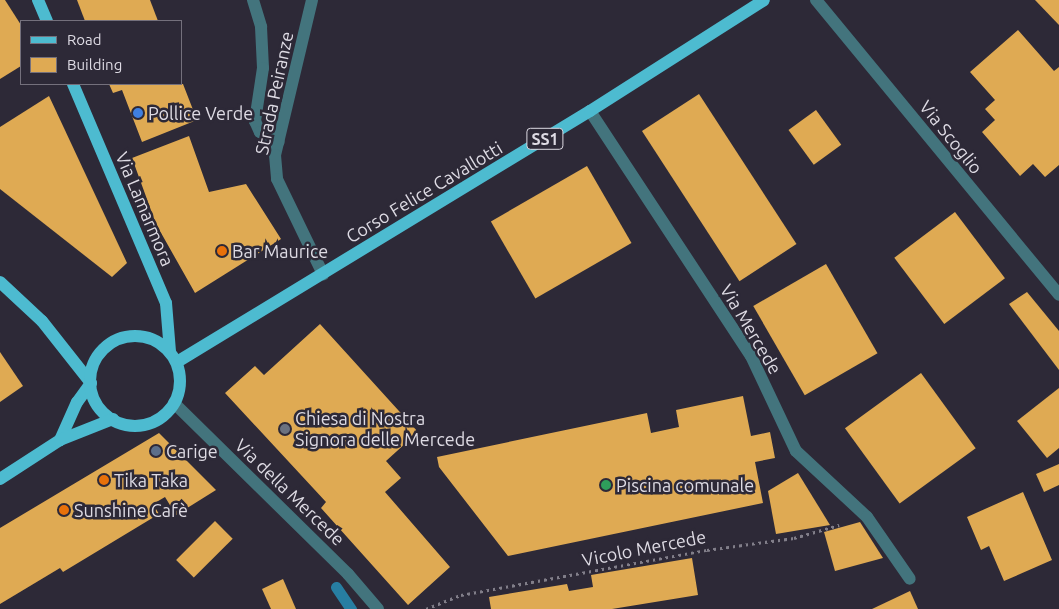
<!DOCTYPE html>
<meta charset="utf-8">
<style>
body{margin:0}
#map{position:relative;width:1059px;height:609px;overflow:hidden;background:#2d2937;font-family:Ubuntu,sans-serif}
div>[style]{position:absolute}
[style*='--x']{left:calc(var(--x)*1px);top:calc(var(--y)*1px);width:calc(var(--w)*1px);rotate:calc(var(--a)*1deg)}
.stream>*{height:11px;margin:-5.5px;padding:0 5.5px;transform-origin:5.5px;border-radius:5.5px;background:#277ea2}
.building>*{inset:0;background:#dfaa53;transform-origin:0 0}
.path>*{height:3px;margin-top:-1.5px;transform-origin:0;background:repeating-linear-gradient(90deg,#817e89 0 2.5px,transparent 0 6.5px)}
.minor>*{height:12px;margin:-6px;padding:0 6px;transform-origin:6px;border-radius:6px;background:#43747d}
.major>*{height:12px;margin:-6px;padding:0 6px;transform-origin:6px;border-radius:6px;background:#4dbbd0}
.major>.ring{margin:-6px;padding:0;box-sizing:content-box;background:none;border:12px solid #4dbbd0;border-radius:50%}
.dots>*{width:14px;height:14px;translate:-50% -50%;box-sizing:border-box;border:2px solid #2d2937;border-radius:50%}
span{translate:-50% -50%;white-space:nowrap;text-align:center;line-height:1.15;-webkit-text-stroke:5px #2d2937;paint-order:stroke}
.shield-label span{padding:1px 4px;background:#2d2937;border:1px solid;border-radius:4px;-webkit-text-stroke-width:0}
.shield-label{font-size:16px;color:#dedbe4;font-weight:700}
.street-label{font-size:18px;color:#dedbe4}
.poi-label{font-size:18px;color:#dedbe4}
.left{translate:0 -50%;text-align:left}
.legend{position:absolute;left:20px;top:20px;width:162px;height:65px;box-sizing:border-box;background:#2d2937;border:1px solid #74707c;margin:0;padding:6px 9px;list-style:none;font-size:15px;color:#dedbe4}
.legend li{display:flex;align-items:center;gap:10px;height:25px}
.legend b{width:25px;border:1px solid #74707c}
</style>
<div id="map">
<div class="stream">
<div style="--x:336;--y:587;--w:27;--a:56"></div>
</div>
<div class="building">
<div style="clip-path:polygon(0 0,5px 0,21px 25px,21px 66px,0 79px)"></div>
<div style="clip-path:polygon(77px 0,150px 0,158px 21px,85px 21px)"></div>
<div style="clip-path:polygon(1035px 0,1059px 0,1059px 25px)"></div>
<div style="clip-path:polygon(1018px 30px,1054px 71px,1059px 67px,1059px 165px,1045px 177px,1033px 164px,1020px 176px,982px 132px,995px 120px,985px 109px,995px 100px,970px 72px)"></div>
<div style="clip-path:polygon(109px 84px,183px 84px,197px 120px,142px 142px,122px 90px,113px 93px)"></div>
<div style="left:699px;top:94px;width:179px;height:68px;rotate:57deg"></div>
<div style="clip-path:polygon(49px 96px,127px 263px,112px 277px,0 189px,0 127px)"></div>
<div style="left:816px;top:110px;width:43px;height:34px;rotate:54deg"></div>
<div style="clip-path:polygon(189px 136px,209px 192px,246px 184px,281px 239px,195px 293px,156px 224px,132px 158px)"></div>
<div style="left:587px;top:166px;width:89px;height:111px;rotate:60deg"></div>
<div style="left:955px;top:212px;width:83px;height:76px;rotate:53deg"></div>
<div style="left:826px;top:264px;width:103px;height:84px;rotate:60deg"></div>
<div style="clip-path:polygon(1027px 292px,1059px 331px,1059px 370px,1009px 304px)"></div>
<div style="clip-path:polygon(320px 324px,418px 432px,386px 461px,401px 478px,385px 492px,450px 567px,408px 605px,321px 508px,326px 502px,225px 393px,255px 366px,264px 375px)"></div>
<div style="clip-path:polygon(0 352px,23px 386px,0 402px)"></div>
<div style="left:921px;top:373px;width:93px;height:94px;rotate:54deg"></div>
<div style="clip-path:polygon(1059px 388px,1059px 448px,1047px 458px,1017px 421px)"></div>
<div style="clip-path:polygon(743px 396px,751px 436px,770px 432px,775px 458px,755px 462px,763px 503px,508px 556px,439px 467px,437px 457px,647px 413px,651px 433px,679px 427px,676px 410px)"></div>
<div style="clip-path:polygon(159px 433px,216px 490px,176px 515px,165px 497px,153px 504px,159px 514px,63px 572px,60px 568px,0 604px,0 528px)"></div>
<div style="clip-path:polygon(1059px 464px,1059px 485px,1044px 492px,1036px 474px)"></div>
<div style="clip-path:polygon(798px 473px,830px 525px,776px 534px,768px 491px)"></div>
<div style="clip-path:polygon(1023px 492px,1052px 560px,1004px 581px,989px 546px,981px 550px,967px 517px)"></div>
<div style="left:215px;top:521px;width:25px;height:55px;rotate:45deg"></div>
<div style="clip-path:polygon(860px 522px,883px 558px,835px 571px,824px 532px)"></div>
<div style="clip-path:polygon(692px 558px,698px 595px,612px 609px,491px 609px,489px 597px,567px 584px,569px 591px,593px 587px,591px 575px)"></div>
<div style="clip-path:polygon(283px 579px,296px 609px,271px 609px,262px 589px)"></div>
<div style="clip-path:polygon(910px 591px,918px 609px,872px 609px)"></div>
</div>
<div class="path">
<div style="--x:426;--y:609;--w:38;--a:-22"></div>
<div style="--x:461;--y:595;--w:250;--a:-10.4"></div>
<div style="--x:707;--y:550;--w:88;--a:-7.9"></div>
<div style="--x:794;--y:538;--w:47;--a:-16.1"></div>
</div>
<div class="minor">
<div style="--x:253;--y:0;--w:28;--a:73"></div>
<div style="--x:261;--y:27;--w:41;--a:87.2"></div>
<div style="--x:263;--y:68;--w:54;--a:98.6"></div>
<div style="--x:255;--y:121;--w:12;--a:66"></div>
<div style="--x:260;--y:132;--w:21;--a:28"></div>
<div style="--x:312;--y:0;--w:159;--a:103.4"></div>
<div style="--x:275;--y:155;--w:24;--a:85"></div>
<div style="--x:277;--y:179;--w:106;--a:64.2"></div>
<div style="--x:816;--y:0;--w:382;--a:50.5"></div>
<div style="--x:590;--y:111;--w:293;--a:56.7"></div>
<div style="--x:751;--y:356;--w:105;--a:64.7"></div>
<div style="--x:796;--y:451;--w:97;--a:42.9"></div>
<div style="--x:867;--y:517;--w:75;--a:55.3"></div>
<div style="--x:174;--y:403;--w:244;--a:44.5"></div>
<div style="--x:348;--y:574;--w:46;--a:49.4"></div>
</div>
<div class="major">
<div style="--x:38;--y:0;--w:23;--a:67"></div>
<div style="--x:73;--y:84;--w:238;--a:67"></div>
<div style="--x:166;--y:303;--w:49;--a:85.3"></div>
<div style="--x:0;--y:282;--w:57;--a:42.9"></div>
<div style="--x:42;--y:321;--w:79;--a:51.7"></div>
<div style="--x:91;--y:383;--w:24;--a:126"></div>
<div style="--x:77;--y:402;--w:42;--a:114.1"></div>
<div class="ring" style="left:90px;top:336px;width:78px;height:78px"></div>
<div style="--x:177;--y:362;--w:483;--a:-31.3"></div>
<div style="--x:590;--y:111;--w:206;--a:-32.5"></div>
<div style="--x:0;--y:479;--w:72;--a:-33"></div>
<div style="--x:60;--y:440;--w:57;--a:-21.6"></div>
</div>
<div class="dots">
<div style="left:138px;top:113px;background:#3f7fe0"></div>
<div style="left:222px;top:251px;background:#e8710a"></div>
<div style="left:285px;top:429px;background:#6b7280"></div>
<div style="left:156px;top:451px;background:#5c6f8a"></div>
<div style="left:104px;top:480px;background:#e8710a"></div>
<div style="left:606px;top:485px;background:#2e9e5b"></div>
<div style="left:64px;top:510px;background:#e8710a"></div>
</div>
<div class="shield-label">
<span style="left:545px;top:139px">SS1</span>
</div>
<div class="street-label">
<span style="left:274px;top:93px;rotate:-78deg">Strada Peiranze</span>
<span style="left:951px;top:137px;rotate:51deg">Via Scoglio</span>
<span style="left:424px;top:192px;rotate:-31deg">Corso Felice Cavallotti</span>
<span style="left:145px;top:209px;rotate:67deg">Via Lamarmora</span>
<span style="left:751px;top:329px;rotate:59deg">Via Mercede</span>
<span style="left:290px;top:492px;rotate:44deg">Via della Mercede</span>
<span style="left:644px;top:548px;rotate:-11deg">Vicolo Mercede</span>
</div>
<div class="poi-label">
<span class="left" style="left:148px;top:113px">Pollice Verde</span>
<span class="left" style="left:232px;top:251px">Bar Maurice</span>
<span class="left" style="left:295px;top:429px">Chiesa di Nostra<br>Signora delle Mercede</span>
<span class="left" style="left:166px;top:451px">Carige</span>
<span class="left" style="left:114px;top:480px">Tika Taka</span>
<span class="left" style="left:616px;top:485px">Piscina comunale</span>
<span class="left" style="left:74px;top:510px">Sunshine Cafè</span>
</div>
<ul class="legend">
<li><b style="height:6px;background:#4dbbd0"></b>Road</li>
<li><b style="height:14px;background:#dfaa53"></b>Building</li>
</ul>
</div>
